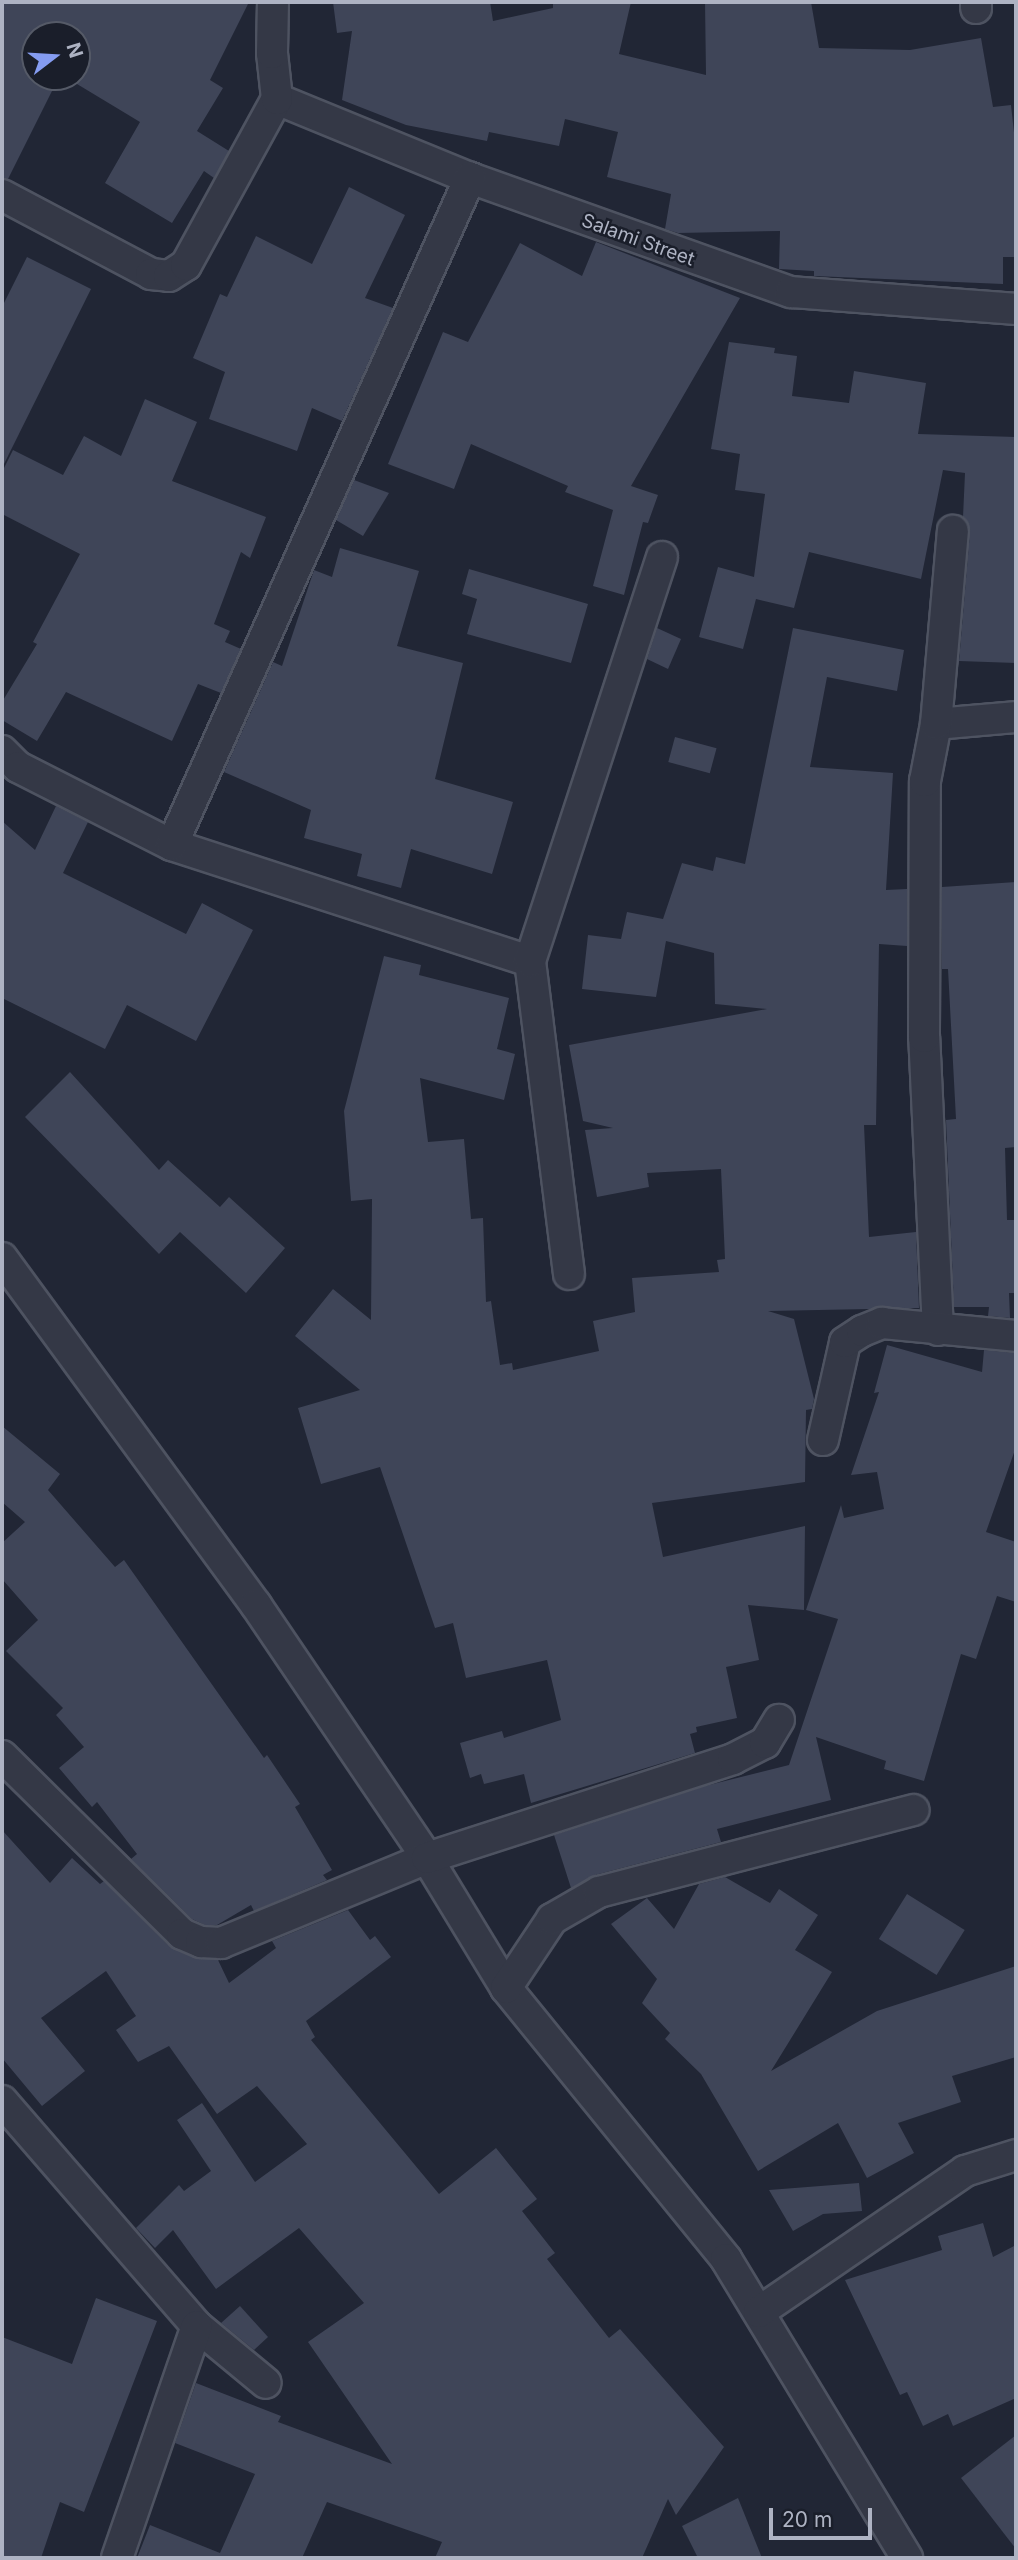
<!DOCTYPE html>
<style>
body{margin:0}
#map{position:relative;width:1018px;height:2560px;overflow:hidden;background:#212635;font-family:Inter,sans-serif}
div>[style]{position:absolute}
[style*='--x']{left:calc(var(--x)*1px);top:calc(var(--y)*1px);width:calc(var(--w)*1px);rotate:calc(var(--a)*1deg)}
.building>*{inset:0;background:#3f4558;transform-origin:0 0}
.roads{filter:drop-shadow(2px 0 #4e5361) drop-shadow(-2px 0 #4e5361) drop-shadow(0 2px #4e5361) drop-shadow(0 -2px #4e5361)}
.street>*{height:30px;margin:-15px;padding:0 15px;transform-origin:15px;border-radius:15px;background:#343846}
span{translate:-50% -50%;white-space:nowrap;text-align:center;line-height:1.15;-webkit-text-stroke:5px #1a1e2a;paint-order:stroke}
.street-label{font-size:19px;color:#aeb3c3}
.frame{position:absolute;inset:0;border:4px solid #aeb3c3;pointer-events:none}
.north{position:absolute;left:21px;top:21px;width:70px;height:70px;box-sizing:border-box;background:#1a1e2a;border:2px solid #555a67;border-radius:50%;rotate:73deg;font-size:19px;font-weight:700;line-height:28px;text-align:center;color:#aeb3c3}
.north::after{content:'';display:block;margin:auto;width:24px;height:32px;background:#859cf1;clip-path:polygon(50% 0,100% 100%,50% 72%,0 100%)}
.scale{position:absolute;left:769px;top:2508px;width:103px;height:32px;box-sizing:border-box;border:4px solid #aeb3c3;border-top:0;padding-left:9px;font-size:21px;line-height:24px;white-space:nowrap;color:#aeb3c3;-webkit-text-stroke:5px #1a1e2a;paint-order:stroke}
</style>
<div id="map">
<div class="building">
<div style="clip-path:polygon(2px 2px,249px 2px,210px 80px,223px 88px,197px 131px,229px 151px,214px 178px,204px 171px,172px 223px,105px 183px,140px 122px,77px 84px,77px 35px,35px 35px,35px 77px,59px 77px,8px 179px,2px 178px)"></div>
<div style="clip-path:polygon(333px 2px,490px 2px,493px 21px,553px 8px,553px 2px,631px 2px,619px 54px,706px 75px,705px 2px,811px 2px,819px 48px,910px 50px,981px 38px,993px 107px,1011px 105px,1016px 151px,1016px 257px,1003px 257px,1003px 284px,814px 276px,814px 271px,779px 269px,780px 231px,678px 233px,665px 229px,671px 194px,607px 177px,618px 132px,565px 119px,559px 146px,489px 132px,487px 141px,406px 125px,342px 100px,352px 31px,337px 33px)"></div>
<div style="clip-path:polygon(349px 187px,405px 215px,365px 298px,393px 308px,342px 421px,312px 408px,297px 451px,209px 419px,225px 372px,193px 358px,220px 294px,227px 297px,256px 236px,312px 264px)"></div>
<div style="clip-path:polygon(596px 242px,740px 298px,631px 486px,658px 495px,648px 523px,643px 522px,624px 595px,593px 586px,613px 510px,565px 492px,568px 486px,471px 444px,454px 489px,388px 464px,443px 332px,468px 342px,520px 243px,582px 276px)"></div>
<div style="clip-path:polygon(27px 257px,91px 289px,2px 468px,2px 307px)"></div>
<div style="clip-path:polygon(729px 342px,775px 348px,774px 353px,797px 356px,792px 396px,849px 403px,854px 371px,926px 383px,918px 434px,1016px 437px,1016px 663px,959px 661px,970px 532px,963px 517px,965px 473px,943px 470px,921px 579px,809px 552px,794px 608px,756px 599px,743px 649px,699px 637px,718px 567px,754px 577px,765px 494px,735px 490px,740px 454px,711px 449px)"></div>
<div style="clip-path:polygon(145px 399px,197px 422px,172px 481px,266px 517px,250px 558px,241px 552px,214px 624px,230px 631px,225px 642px,241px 649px,221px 693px,198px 684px,172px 741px,66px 692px,37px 741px,2px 720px,2px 702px,37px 644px,33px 642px,80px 554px,2px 514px,2px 472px,13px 450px,63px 475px,84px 436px,121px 456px)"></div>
<div style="clip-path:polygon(354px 480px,389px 493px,363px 536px,336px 520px)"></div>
<div style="clip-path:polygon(340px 548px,419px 571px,397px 646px,463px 663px,435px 779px,513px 802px,492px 874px,411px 849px,401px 888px,357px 876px,362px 854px,304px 838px,311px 810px,224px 772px,273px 662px,282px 666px,314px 570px,332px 577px)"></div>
<div style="clip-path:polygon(469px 569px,588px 604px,571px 663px,467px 634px,477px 599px,462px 594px)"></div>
<div style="clip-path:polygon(657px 628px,681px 639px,668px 669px,647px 659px)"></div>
<div style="clip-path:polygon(793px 628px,904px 650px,897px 691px,827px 677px,810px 767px,893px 773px,886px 890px,907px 889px,907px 946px,879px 944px,876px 1125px,864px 1125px,869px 1237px,916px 1232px,919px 1308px,768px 1311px,794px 1319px,814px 1399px,812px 1409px,806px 1410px,805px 1482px,652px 1503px,663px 1557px,805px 1526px,804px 1610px,748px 1605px,759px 1660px,726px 1667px,737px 1718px,696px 1727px,697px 1732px,690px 1734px,695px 1753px,531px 1803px,524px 1774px,484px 1784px,481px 1774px,470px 1778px,460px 1743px,502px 1731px,504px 1738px,561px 1720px,547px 1660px,466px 1678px,453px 1623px,435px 1628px,380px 1467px,321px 1484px,298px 1408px,360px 1390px,295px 1336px,333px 1289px,371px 1320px,372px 1199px,351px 1201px,344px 1111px,384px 956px,421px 965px,419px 975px,509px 998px,497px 1049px,515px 1054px,504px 1100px,420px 1078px,428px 1142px,464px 1139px,471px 1219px,483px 1218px,486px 1302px,491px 1301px,500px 1365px,512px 1363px,513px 1370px,599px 1351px,593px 1321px,635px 1312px,632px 1278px,719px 1272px,717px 1260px,725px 1259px,721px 1169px,647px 1173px,649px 1187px,597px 1197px,585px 1130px,613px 1128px,583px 1121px,569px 1045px,767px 1009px,715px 1004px,714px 953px,666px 941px,656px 997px,582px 989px,588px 935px,621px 939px,627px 912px,663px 919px,682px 863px,713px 871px,716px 857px,745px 864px)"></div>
<div style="left:675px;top:737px;width:43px;height:26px;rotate:15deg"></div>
<div style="clip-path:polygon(56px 806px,88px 822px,63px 873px,186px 934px,202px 903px,253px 930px,196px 1041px,127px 1005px,105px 1049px,2px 998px,2px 821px,35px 850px)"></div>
<div style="clip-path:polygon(1016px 882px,1016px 1147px,1005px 1148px,1007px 1220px,1016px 1220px,1016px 1293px,1009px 1293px,1010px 1318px,988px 1316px,989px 1307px,954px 1307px,946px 1120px,956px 1119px,948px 969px,942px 969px,942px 887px)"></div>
<div style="clip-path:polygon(70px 1072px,159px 1170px,168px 1160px,220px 1207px,229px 1197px,285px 1248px,246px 1293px,180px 1232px,159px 1254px,25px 1117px)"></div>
<div style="clip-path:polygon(887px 1345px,982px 1372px,984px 1350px,1016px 1353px,1016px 1447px,986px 1532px,1016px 1542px,1016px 1602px,997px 1596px,976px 1659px,961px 1654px,924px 1781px,884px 1769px,886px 1761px,816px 1737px,831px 1800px,717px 1829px,721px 1842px,595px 1875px,571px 1888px,554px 1835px,705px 1786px,789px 1765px,838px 1619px,806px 1610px,841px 1505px,844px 1518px,884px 1509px,877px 1472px,851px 1475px,879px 1392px,874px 1393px)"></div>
<div style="clip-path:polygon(2px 1426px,60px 1474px,48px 1490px,115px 1567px,124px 1560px,264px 1758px,267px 1755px,300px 1804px,295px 1807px,332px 1870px,323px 1875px,327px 1880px,254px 1911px,251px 1905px,217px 1925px,205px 1925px,192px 1919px,131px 1859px,137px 1854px,97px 1802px,92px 1807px,59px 1768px,84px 1747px,56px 1715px,63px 1708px,6px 1651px,38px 1620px,2px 1579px,2px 1543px,25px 1522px,2px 1502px)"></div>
<div style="clip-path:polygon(2px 1830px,50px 1883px,72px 1858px,100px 1884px,104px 1881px,170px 1947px,195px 1958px,218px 1960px,229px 1983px,276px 1948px,272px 1941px,348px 1910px,370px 1940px,375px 1936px,391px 1957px,306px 2021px,315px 2037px,311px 2040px,439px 2194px,496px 2148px,537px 2199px,522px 2211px,555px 2253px,547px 2259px,609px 2338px,620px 2329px,724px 2447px,676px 2515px,668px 2499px,642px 2558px,435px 2558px,442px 2542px,327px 2502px,302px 2558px,137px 2558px,150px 2525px,220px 2553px,255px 2474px,175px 2443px,196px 2383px,281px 2416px,278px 2422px,392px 2464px,308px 2342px,364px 2303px,299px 2228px,216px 2289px,173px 2230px,155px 2248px,136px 2228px,179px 2185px,184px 2191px,211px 2171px,177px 2120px,202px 2103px,255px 2182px,307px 2144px,257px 2086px,217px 2114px,169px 2046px,138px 2062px,116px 2030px,136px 2016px,106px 1971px,41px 2018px,85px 2071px,42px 2106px,2px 2058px)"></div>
<div style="clip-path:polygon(725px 1877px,770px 1903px,779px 1889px,818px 1915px,795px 1950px,832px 1972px,771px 2071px,877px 2011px,1016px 1966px,1016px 2057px,952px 2076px,961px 2102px,898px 2123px,914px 2153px,867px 2178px,838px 2123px,758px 2171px,701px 2074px,665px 2039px,670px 2033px,642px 2003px,657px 1979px,611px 1924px,647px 1898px,674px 1929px,699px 1884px)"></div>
<div style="left:907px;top:1894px;width:68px;height:53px;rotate:32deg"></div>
<div style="clip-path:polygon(859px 2183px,862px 2211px,823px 2214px,793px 2231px,769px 2190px)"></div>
<div style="clip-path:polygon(983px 2223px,993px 2257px,1016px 2245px,1016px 2398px,953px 2426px,948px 2414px,923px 2426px,907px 2392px,900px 2395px,845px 2280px,942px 2250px,938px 2236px)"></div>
<div style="clip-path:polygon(96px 2298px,157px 2321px,84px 2512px,60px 2502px,41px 2558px,2px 2558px,2px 2337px,72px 2364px)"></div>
<div style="clip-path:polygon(240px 2306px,268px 2337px,254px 2350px,221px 2323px)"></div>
<div style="clip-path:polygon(1016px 2435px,1016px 2549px,961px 2478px)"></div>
<div style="clip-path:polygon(738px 2498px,762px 2558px,698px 2558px,682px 2526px)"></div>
</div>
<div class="roads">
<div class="street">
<div style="--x:976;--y:2;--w:6;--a:90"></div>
<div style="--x:277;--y:99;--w:209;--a:22.3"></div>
<div style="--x:470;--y:178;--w:341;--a:19.6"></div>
<div style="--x:791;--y:292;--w:226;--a:4.3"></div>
<div style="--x:2;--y:195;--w:169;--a:27.9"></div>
<div style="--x:151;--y:274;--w:18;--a:6"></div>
<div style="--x:169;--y:276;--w:20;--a:-33"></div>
<div style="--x:186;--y:265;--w:189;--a:-61.3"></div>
<div style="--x:277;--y:99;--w:46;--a:-96.2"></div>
<div style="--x:272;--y:53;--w:51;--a:-88.9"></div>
<div style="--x:936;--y:724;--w:80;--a:-5"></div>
<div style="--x:2;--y:751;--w:23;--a:45"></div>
<div style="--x:18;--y:767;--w:173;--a:26.9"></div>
<div style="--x:172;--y:845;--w:376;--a:18"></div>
<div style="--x:172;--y:845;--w:731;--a:-65.93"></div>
<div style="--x:2;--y:1258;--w:430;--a:53.8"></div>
<div style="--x:256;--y:1605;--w:305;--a:55.9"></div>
<div style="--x:427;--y:1858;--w:152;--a:58.7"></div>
<div style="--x:506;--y:1988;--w:349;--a:50.9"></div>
<div style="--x:726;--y:2259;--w:350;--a:58.8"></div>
<div style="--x:569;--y:1274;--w:315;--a:-97.1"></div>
<div style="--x:530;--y:961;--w:425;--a:-71.9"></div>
<div style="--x:938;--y:1330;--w:293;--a:-92.7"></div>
<div style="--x:924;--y:1037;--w:256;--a:-89.8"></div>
<div style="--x:925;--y:781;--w:58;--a:-79.1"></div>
<div style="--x:936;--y:724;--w:194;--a:-85"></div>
<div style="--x:823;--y:1440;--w:100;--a:-77.3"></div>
<div style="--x:845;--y:1342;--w:20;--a:-33"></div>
<div style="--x:862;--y:1331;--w:22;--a:-22"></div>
<div style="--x:882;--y:1323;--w:135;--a:5.5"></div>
<div style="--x:2;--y:1756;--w:253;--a:44.7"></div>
<div style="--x:182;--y:1934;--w:21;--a:23"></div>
<div style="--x:201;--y:1942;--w:20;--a:3"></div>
<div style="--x:221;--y:1943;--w:223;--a:-22.4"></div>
<div style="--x:427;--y:1858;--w:322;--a:-17.9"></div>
<div style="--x:733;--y:1759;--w:36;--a:-27"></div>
<div style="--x:765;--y:1743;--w:27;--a:-59"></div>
<div style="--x:506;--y:1988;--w:83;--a:-56.3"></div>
<div style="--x:552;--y:1919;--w:54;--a:-29.9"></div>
<div style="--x:599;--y:1892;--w:325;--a:-14.6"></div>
<div style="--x:2;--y:2101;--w:298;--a:49.1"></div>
<div style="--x:197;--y:2326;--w:89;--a:39.6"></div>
<div style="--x:759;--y:2312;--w:250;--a:-34.4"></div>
<div style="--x:965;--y:2171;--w:53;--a:-17.4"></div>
<div style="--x:117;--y:2558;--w:245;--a:-71"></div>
</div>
</div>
<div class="street-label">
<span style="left:638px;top:240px;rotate:20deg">Salami Street</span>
</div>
<div class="frame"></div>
<div class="north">N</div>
<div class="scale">20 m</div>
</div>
